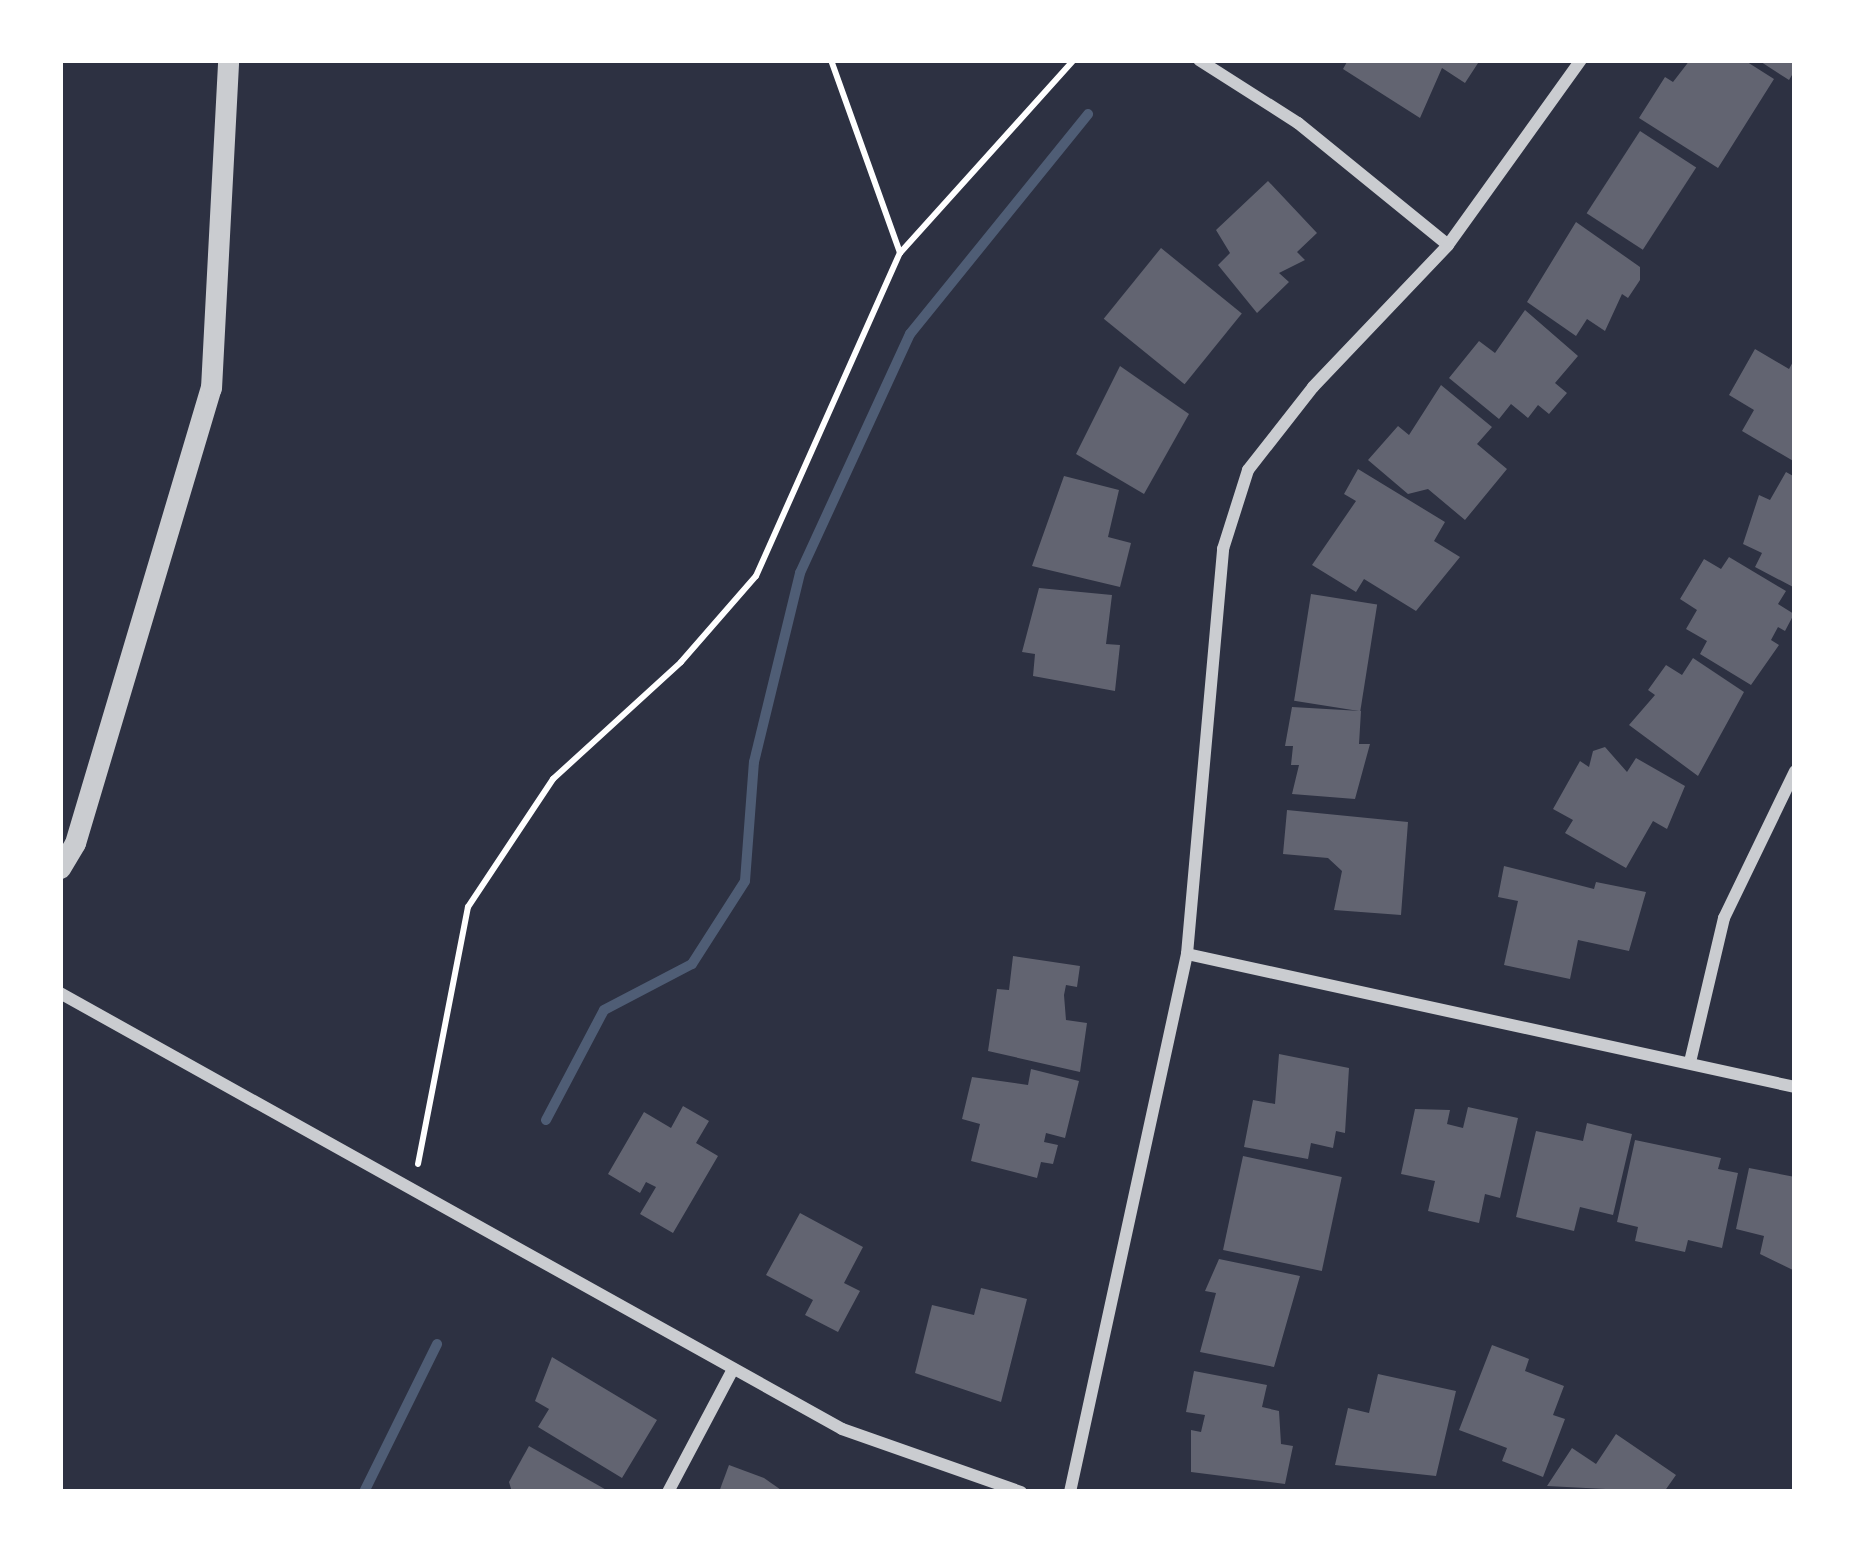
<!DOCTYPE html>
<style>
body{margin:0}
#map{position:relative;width:1855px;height:1552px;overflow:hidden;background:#2d3142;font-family:Lato,sans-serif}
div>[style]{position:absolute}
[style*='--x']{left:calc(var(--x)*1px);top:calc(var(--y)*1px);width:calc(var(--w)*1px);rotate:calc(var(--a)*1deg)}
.stream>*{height:10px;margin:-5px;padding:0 5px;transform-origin:5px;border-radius:5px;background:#4f5d75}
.building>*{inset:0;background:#626471;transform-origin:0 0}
.path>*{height:6px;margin:-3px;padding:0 3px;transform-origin:3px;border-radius:3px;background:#fff}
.minor>*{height:12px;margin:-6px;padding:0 6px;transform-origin:6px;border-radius:6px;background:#caccd0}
.tertiary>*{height:21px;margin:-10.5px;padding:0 10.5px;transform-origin:10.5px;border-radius:10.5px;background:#caccd0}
span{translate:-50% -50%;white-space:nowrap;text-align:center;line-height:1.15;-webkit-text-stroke:9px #fff;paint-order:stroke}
.frame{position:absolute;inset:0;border:63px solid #fff;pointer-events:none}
</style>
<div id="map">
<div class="stream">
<div style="--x:546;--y:1120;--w:124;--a:-62.2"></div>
<div style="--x:604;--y:1010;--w:99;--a:-27.6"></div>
<div style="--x:692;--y:964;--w:98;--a:-57.4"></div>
<div style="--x:745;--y:881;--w:119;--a:-85.7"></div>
<div style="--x:754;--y:762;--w:195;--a:-76.3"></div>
<div style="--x:800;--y:573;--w:263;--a:-65.3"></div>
<div style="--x:910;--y:334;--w:283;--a:-51"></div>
<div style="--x:364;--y:1492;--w:165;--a:-63.7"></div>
</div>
<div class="building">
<div style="clip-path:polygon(1348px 60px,1480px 60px,1465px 83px,1442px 68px,1420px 118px,1343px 69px)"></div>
<div style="clip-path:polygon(1690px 60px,1744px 60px,1774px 79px,1718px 168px,1639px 118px,1665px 77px,1673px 82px)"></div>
<div style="clip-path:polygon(1758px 60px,1795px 60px,1795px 70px,1789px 80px)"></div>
<div style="left:1640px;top:131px;width:67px;height:98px;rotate:33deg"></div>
<div style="clip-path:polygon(1268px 181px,1317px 233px,1297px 252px,1305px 260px,1279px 273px,1289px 282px,1257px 313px,1218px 265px,1230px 253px,1216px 230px)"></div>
<div style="clip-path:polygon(1576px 222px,1640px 267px,1640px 280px,1628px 298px,1622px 294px,1605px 331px,1587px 319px,1576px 336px,1527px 302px)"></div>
<div style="left:1161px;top:248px;width:104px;height:91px;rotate:39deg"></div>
<div style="clip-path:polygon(1525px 310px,1578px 356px,1555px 383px,1567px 393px,1549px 414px,1538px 405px,1528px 418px,1511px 404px,1499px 419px,1449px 378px,1479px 341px,1495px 353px)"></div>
<div style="clip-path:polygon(1755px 349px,1789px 369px,1795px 358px,1795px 462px,1742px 431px,1754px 410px,1729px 395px)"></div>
<div style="clip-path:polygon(1120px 366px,1189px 414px,1144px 494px,1076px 454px)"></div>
<div style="clip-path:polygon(1441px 385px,1492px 427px,1477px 444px,1507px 469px,1465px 520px,1428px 489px,1408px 494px,1368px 460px,1398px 426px,1409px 435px)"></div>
<div style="clip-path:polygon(1358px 469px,1445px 522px,1434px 541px,1460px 557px,1416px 611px,1364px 579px,1356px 592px,1312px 565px,1356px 501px,1344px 494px)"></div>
<div style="clip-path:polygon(1786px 472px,1795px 477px,1795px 588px,1755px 567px,1762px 553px,1743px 544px,1759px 495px,1770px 500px)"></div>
<div style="clip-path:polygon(1064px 476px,1119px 490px,1108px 537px,1131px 543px,1120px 587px,1032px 566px)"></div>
<div style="clip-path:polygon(1729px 557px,1786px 591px,1778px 604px,1794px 614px,1785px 631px,1778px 627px,1771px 640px,1779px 645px,1751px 685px,1700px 654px,1707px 641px,1686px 629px,1697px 610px,1680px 599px,1704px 559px,1721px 569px)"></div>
<div style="clip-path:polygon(1039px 588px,1112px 595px,1106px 644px,1120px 645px,1115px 691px,1033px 676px,1035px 654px,1022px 652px)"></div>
<div style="left:1311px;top:594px;width:67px;height:108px;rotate:9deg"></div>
<div style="clip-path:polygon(1693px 658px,1744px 692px,1698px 776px,1629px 725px,1655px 695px,1648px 690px,1666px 665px,1682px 675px)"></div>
<div style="clip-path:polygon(1292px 707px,1361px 711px,1359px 744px,1370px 744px,1355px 799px,1292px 794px,1299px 765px,1291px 765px,1293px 746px,1285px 746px)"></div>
<div style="clip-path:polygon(1605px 747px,1627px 772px,1636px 758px,1685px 786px,1667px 829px,1653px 821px,1626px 868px,1565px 833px,1573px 820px,1553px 809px,1580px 761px,1589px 767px,1593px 751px)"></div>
<div style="clip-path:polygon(1287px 810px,1408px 822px,1401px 915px,1334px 910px,1342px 871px,1328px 858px,1283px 854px)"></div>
<div style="clip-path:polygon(1504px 866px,1594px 889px,1596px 882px,1646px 892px,1629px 951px,1578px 940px,1570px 979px,1504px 965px,1518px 901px,1498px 897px)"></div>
<div style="clip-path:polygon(1013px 956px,1080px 966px,1077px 987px,1066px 985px,1064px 995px,1066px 1020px,1087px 1023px,1080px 1072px,988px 1051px,997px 989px,1009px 990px)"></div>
<div style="clip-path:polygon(1279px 1054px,1349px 1068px,1345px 1133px,1336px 1131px,1333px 1148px,1311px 1143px,1308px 1159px,1244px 1147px,1253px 1100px,1275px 1104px)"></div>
<div style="clip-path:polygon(1031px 1069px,1079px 1081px,1065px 1138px,1046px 1133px,1044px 1142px,1058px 1145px,1053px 1164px,1041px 1162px,1037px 1178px,971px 1161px,980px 1124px,962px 1119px,972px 1077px,1028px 1085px)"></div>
<div style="clip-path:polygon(683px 1106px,709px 1121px,696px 1143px,718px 1156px,673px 1233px,640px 1214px,656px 1187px,646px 1182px,640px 1193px,608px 1174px,644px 1112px,671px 1128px)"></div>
<div style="clip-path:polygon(1468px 1107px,1518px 1118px,1500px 1198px,1485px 1194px,1479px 1223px,1428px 1211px,1435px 1181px,1401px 1174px,1415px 1109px,1450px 1110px,1447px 1124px,1463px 1128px)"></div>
<div style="clip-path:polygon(1587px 1123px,1632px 1134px,1613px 1215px,1580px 1207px,1574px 1231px,1516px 1217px,1536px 1131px,1583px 1141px)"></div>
<div style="clip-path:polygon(1635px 1140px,1721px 1158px,1718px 1169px,1738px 1173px,1722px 1248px,1688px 1240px,1685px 1252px,1635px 1241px,1638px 1227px,1617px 1222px)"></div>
<div style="left:1243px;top:1156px;width:101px;height:96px;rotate:12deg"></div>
<div style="clip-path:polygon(1749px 1168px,1795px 1177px,1795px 1271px,1760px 1254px,1764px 1236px,1736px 1229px)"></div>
<div style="clip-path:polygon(800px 1213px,863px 1247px,844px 1283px,860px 1291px,838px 1332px,805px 1315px,813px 1300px,766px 1275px)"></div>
<div style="clip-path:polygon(1219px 1259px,1300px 1276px,1274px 1367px,1200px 1352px,1216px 1293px,1205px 1291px)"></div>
<div style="clip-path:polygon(981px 1288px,1027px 1299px,1001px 1402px,915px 1373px,932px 1305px,974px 1315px)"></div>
<div style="clip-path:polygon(1492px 1345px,1529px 1359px,1525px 1371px,1564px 1386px,1553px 1415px,1565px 1419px,1543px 1477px,1502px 1461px,1507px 1448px,1459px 1430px)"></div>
<div style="clip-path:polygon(552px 1357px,657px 1420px,622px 1478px,538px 1427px,549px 1409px,535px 1401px)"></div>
<div style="clip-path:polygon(1194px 1371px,1267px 1385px,1262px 1407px,1279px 1411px,1281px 1444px,1293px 1446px,1285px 1484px,1191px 1472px,1191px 1430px,1201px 1432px,1205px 1415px,1186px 1412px)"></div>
<div style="clip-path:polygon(1378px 1374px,1456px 1391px,1436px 1476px,1335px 1465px,1348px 1408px,1369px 1413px)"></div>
<div style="clip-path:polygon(1616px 1434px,1676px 1475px,1664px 1492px,1547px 1486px,1572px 1448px,1596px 1464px)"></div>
<div style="clip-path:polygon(529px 1446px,610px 1492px,512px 1492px,509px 1482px)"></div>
<div style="clip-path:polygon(729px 1465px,764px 1478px,784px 1492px,719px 1492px)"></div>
</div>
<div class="path">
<div style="--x:831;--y:60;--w:205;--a:70.3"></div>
<div style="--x:418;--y:1164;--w:262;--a:-79"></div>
<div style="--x:468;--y:907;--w:154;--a:-56.4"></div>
<div style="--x:553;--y:779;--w:173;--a:-42.4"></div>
<div style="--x:681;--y:662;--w:114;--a:-48.9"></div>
<div style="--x:756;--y:576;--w:354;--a:-66"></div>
<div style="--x:900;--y:253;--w:260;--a:-48"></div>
</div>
<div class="minor">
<div style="--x:1199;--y:60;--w:117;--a:32.5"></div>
<div style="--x:1298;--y:123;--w:193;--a:39.1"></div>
<div style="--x:1187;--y:954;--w:622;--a:12.34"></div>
<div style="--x:60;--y:993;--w:895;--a:29.14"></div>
<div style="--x:842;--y:1429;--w:190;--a:19.4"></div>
<div style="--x:1690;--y:1062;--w:148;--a:-76.7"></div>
<div style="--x:1724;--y:918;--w:163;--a:-64.2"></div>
<div style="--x:668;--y:1492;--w:139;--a:-62.1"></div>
<div style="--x:1070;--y:1492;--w:551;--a:-77.73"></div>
<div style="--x:1187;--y:954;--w:407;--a:-84.9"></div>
<div style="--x:1223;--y:549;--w:83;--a:-72.4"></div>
<div style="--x:1248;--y:470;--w:105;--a:-51.9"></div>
<div style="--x:1313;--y:387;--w:196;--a:-46.4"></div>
<div style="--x:1448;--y:245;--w:228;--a:-54.3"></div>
</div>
<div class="tertiary">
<div style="--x:60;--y:868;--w:29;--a:-59"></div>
<div style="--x:75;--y:843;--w:475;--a:-73.4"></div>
<div style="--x:211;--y:388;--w:328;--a:-87"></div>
</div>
<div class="frame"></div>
</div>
